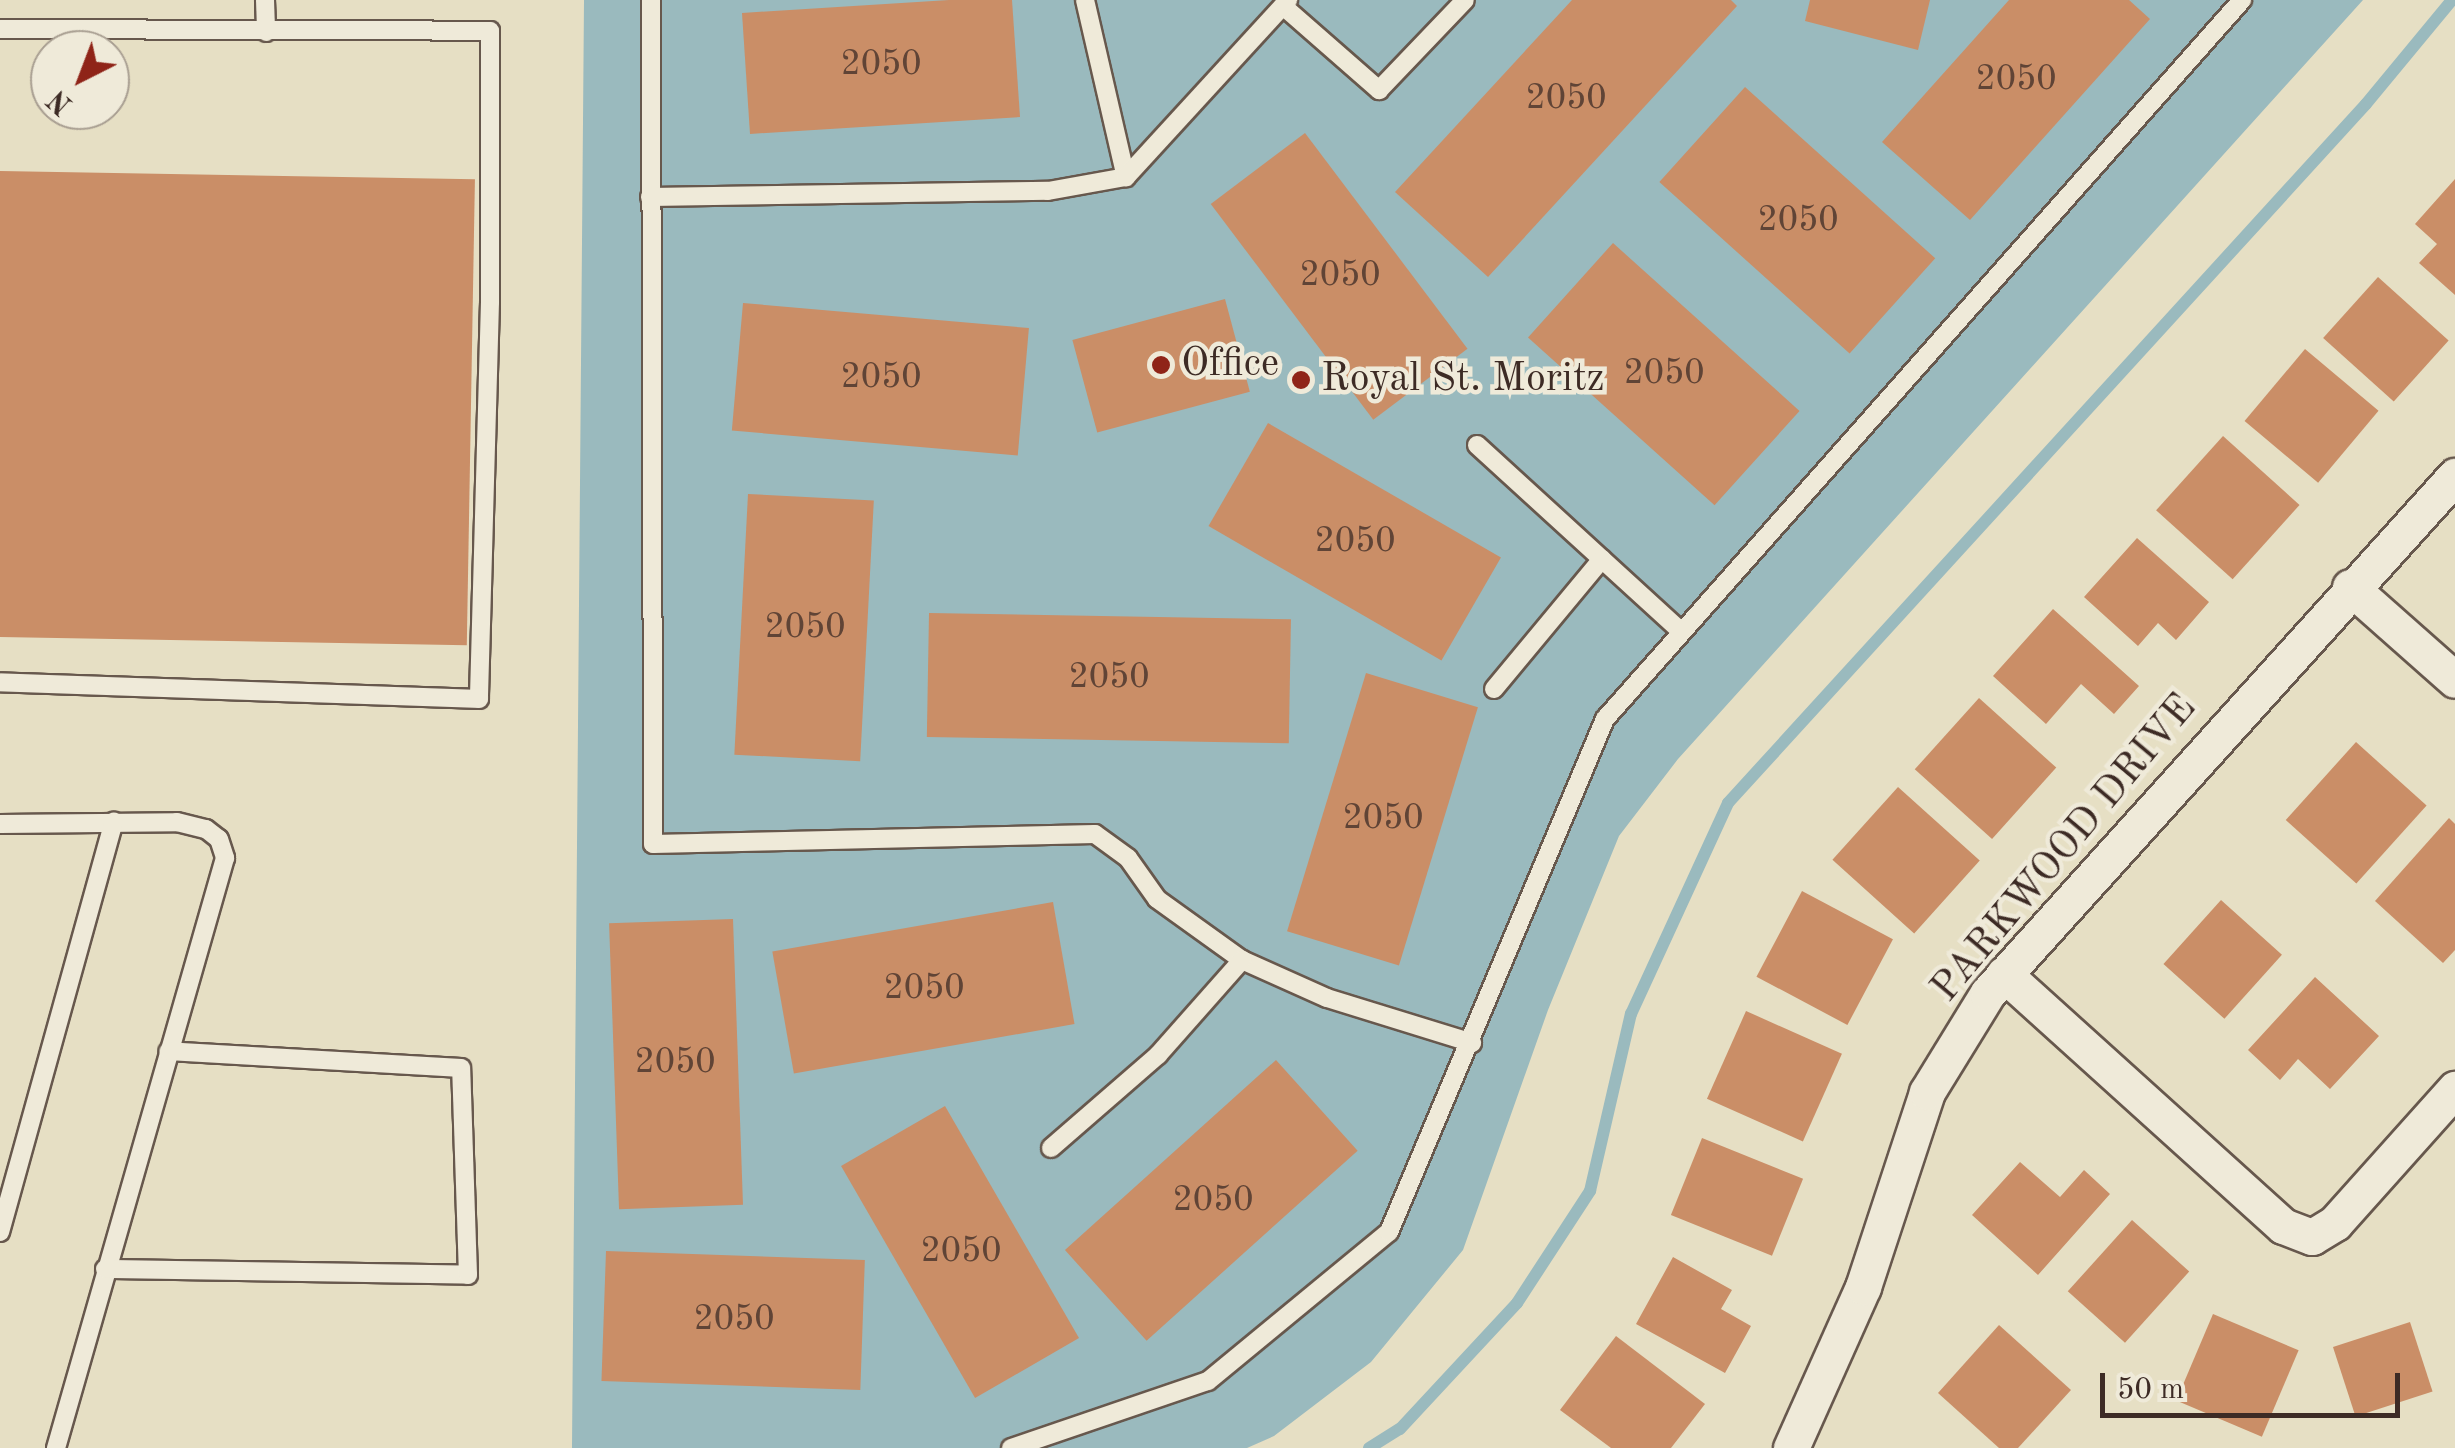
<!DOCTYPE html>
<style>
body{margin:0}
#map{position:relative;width:2455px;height:1448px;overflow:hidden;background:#e6dfc4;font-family:"Old Standard TT",serif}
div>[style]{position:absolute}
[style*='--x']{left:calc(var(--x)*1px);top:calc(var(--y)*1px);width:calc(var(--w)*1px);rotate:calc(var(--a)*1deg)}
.water>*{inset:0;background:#9ababe}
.stream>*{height:12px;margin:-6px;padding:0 6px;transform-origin:6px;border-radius:6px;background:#9ababe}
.building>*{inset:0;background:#ca8e67;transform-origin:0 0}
.roads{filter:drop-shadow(2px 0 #67584d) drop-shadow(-2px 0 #67584d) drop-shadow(0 2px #67584d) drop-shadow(0 -2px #67584d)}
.service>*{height:18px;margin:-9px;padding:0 9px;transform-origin:9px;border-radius:9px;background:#efead9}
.minor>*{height:35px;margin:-17.5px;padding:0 17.5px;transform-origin:17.5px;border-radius:17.5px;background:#efead9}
.dots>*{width:28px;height:28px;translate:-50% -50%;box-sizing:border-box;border:5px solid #efead9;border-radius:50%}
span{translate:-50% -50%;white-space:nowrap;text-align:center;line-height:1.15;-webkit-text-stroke:9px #efead9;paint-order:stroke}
.number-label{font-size:35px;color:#604436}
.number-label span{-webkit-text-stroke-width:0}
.poi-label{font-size:40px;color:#3d2b25}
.left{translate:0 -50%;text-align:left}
.street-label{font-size:40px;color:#3d2b25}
.north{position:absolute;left:30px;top:30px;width:100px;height:100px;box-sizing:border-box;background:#efead9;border:2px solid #a89e91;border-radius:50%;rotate:222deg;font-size:28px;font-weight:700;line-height:40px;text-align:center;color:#3d2b25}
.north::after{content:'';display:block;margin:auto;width:35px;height:45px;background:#8f2418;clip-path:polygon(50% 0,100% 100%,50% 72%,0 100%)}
.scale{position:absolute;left:2100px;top:1373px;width:300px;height:45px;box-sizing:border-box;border:5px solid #3d2b25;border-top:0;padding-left:12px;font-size:30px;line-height:35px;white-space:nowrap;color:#3d2b25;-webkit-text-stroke:8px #efead9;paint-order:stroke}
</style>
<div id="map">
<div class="water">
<div style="clip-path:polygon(584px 0,2363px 0,1678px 759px,1619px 836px,1548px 1010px,1463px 1250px,1371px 1362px,1274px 1436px,1247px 1448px,572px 1448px)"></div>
</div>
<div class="stream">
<div style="--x:1369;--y:1448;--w:36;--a:-32"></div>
<div style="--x:1400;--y:1429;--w:172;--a:-47.1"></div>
<div style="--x:1517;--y:1303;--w:134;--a:-56.9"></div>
<div style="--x:1590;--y:1191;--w:182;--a:-77"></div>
<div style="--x:1631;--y:1014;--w:232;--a:-65.3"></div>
<div style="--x:1728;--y:803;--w:946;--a:-47.61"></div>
<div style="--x:2366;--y:104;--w:135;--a:-50.4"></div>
</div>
<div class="building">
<div style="clip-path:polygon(949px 0,1012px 0,1020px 117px,750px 134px,742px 13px)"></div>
<div style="clip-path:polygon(1572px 0,1731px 0,1737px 6px,1488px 277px,1395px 192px)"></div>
<div style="clip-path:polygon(1810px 0,1930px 0,1918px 50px,1805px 21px)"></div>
<div style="clip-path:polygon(2009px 0,2129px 0,2150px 19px,1970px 220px,1882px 142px)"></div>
<div style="left:1745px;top:87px;width:256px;height:128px;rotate:42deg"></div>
<div style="left:1305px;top:133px;width:270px;height:118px;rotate:53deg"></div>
<div style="left:0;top:171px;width:475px;height:466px;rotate:1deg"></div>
<div style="clip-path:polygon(2455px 179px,2455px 295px,2419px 263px,2437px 244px,2415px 224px)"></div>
<div style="left:1613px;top:243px;width:251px;height:127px;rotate:42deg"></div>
<div style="left:2378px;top:277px;width:95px;height:82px;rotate:42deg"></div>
<div style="left:1225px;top:299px;width:96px;height:158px;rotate:75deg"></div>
<div style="left:743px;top:303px;width:287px;height:128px;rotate:5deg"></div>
<div style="left:2305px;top:349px;width:96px;height:94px;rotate:40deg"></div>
<div style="left:1268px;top:423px;width:269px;height:119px;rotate:30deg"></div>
<div style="left:2223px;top:436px;width:103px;height:100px;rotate:42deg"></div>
<div style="left:748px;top:494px;width:126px;height:261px;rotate:3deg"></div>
<div style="clip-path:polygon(2137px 538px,2209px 602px,2176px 640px,2158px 623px,2138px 646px,2084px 597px)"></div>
<div style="clip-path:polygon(2053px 609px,2139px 686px,2114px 714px,2081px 684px,2046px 724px,1993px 676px)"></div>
<div style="left:929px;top:613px;width:362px;height:124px;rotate:1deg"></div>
<div style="left:1366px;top:673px;width:117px;height:270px;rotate:17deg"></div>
<div style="left:1979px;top:698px;width:104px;height:96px;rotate:42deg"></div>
<div style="left:2356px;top:742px;width:95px;height:105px;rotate:42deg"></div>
<div style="left:1898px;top:787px;width:110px;height:98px;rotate:42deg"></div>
<div style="clip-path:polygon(2449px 818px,2455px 824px,2455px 950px,2443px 963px,2375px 901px)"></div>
<div style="left:1802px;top:891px;width:103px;height:97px;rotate:28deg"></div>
<div style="left:2221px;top:900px;width:82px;height:86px;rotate:42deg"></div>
<div style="left:1053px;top:902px;width:124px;height:285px;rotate:80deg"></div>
<div style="left:733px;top:919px;width:286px;height:124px;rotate:88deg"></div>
<div style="clip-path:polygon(2315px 977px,2379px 1036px,2330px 1089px,2298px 1059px,2280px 1080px,2248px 1050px)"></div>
<div style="left:1746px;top:1011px;width:105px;height:96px;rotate:24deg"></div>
<div style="left:1276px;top:1060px;width:122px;height:284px;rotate:48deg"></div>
<div style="left:945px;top:1106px;width:268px;height:120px;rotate:60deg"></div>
<div style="left:1702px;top:1138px;width:109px;height:83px;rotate:22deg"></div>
<div style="clip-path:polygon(2020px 1162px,2060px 1197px,2084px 1170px,2110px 1194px,2038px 1275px,1972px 1215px)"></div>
<div style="left:2132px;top:1220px;width:77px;height:96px;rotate:42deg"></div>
<div style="left:606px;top:1251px;width:259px;height:130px;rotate:2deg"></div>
<div style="clip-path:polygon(1673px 1257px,1732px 1290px,1721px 1309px,1751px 1326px,1725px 1373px,1636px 1324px)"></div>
<div style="left:2213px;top:1314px;width:93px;height:94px;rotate:23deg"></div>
<div style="left:2410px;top:1322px;width:73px;height:81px;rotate:72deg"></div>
<div style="clip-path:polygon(1999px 1325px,2071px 1390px,2018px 1448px,1999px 1448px,1938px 1393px)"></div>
<div style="clip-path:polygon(1616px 1336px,1705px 1404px,1671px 1448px,1611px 1448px,1560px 1410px)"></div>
</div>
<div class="roads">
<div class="service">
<div style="--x:265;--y:0;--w:32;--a:88"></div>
<div style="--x:651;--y:0;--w:844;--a:89.86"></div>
<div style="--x:653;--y:844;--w:442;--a:-1.3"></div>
<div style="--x:1095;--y:834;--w:41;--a:36"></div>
<div style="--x:1128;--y:858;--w:50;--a:54.7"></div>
<div style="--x:1157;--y:899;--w:105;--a:35.7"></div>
<div style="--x:1242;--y:960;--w:93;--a:24.1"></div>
<div style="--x:1327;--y:998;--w:152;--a:17.2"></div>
<div style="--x:1085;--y:0;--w:182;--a:77"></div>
<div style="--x:1283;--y:6;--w:128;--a:41.2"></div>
<div style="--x:1379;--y:90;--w:124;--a:-46.3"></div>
<div style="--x:0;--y:29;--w:490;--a:0.2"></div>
<div style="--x:490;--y:31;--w:271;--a:90"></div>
<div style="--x:490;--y:302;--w:397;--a:91.6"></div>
<div style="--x:479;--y:699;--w:479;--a:-178"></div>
<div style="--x:650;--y:197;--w:398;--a:-0.9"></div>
<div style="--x:1048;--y:191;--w:79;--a:-10.2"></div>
<div style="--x:1126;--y:177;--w:240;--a:-47.5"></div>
<div style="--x:1477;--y:445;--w:277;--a:42.4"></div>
<div style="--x:1494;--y:689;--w:169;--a:-50.3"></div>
<div style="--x:0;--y:824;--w:177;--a:-0.6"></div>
<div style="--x:177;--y:822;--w:30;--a:14"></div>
<div style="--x:206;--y:829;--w:16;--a:38"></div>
<div style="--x:219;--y:839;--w:20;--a:72"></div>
<div style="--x:225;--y:858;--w:614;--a:105.98"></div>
<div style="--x:1051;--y:1148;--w:142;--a:-41"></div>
<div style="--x:1158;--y:1055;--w:127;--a:-48.5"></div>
<div style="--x:0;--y:1232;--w:426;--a:-74.5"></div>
<div style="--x:105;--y:1269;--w:363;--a:0.9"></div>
<div style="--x:468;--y:1275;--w:207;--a:-91.9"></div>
<div style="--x:461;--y:1068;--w:293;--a:-176.7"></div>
<div style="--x:1011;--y:1448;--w:208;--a:-18.8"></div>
<div style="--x:1208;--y:1381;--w:234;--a:-39.5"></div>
<div style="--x:1389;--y:1232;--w:557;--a:-67.17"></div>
<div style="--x:1605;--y:719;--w:961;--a:-48.46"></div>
</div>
<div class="minor">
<div style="--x:2350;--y:587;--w:140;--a:41.5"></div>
<div style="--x:2004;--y:974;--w:376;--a:42.1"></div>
<div style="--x:2283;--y:1226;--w:31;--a:21"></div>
<div style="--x:2312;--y:1237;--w:27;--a:-31"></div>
<div style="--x:2335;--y:1223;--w:180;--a:-48.2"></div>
<div style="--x:1791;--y:1448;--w:176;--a:-65.9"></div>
<div style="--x:1863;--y:1287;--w:205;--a:-71.8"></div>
<div style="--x:1927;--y:1092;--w:116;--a:-58.4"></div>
<div style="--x:1988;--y:993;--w:697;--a:-47.91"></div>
</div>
</div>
<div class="dots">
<div style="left:1161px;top:365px;background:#8f2418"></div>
<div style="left:1301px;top:380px;background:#8f2418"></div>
</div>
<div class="number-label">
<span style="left:881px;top:65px">2050</span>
<span style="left:2016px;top:80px">2050</span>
<span style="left:1566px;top:99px">2050</span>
<span style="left:1798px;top:221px">2050</span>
<span style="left:1340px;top:276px">2050</span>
<span style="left:1664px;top:374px">2050</span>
<span style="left:881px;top:378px">2050</span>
<span style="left:1355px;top:542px">2050</span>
<span style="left:805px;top:628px">2050</span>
<span style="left:1109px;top:678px">2050</span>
<span style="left:1383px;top:819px">2050</span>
<span style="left:924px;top:989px">2050</span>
<span style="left:675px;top:1063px">2050</span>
<span style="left:1213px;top:1201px">2050</span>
<span style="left:961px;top:1252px">2050</span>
<span style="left:734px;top:1320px">2050</span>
</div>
<div class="poi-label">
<span class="left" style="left:1181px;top:365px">Office</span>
<span class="left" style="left:1321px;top:380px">Royal St. Moritz</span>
</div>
<div class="street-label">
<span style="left:2065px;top:849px;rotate:-50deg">PARKWOOD DRIVE</span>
</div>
<div class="north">N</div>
<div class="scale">50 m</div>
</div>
